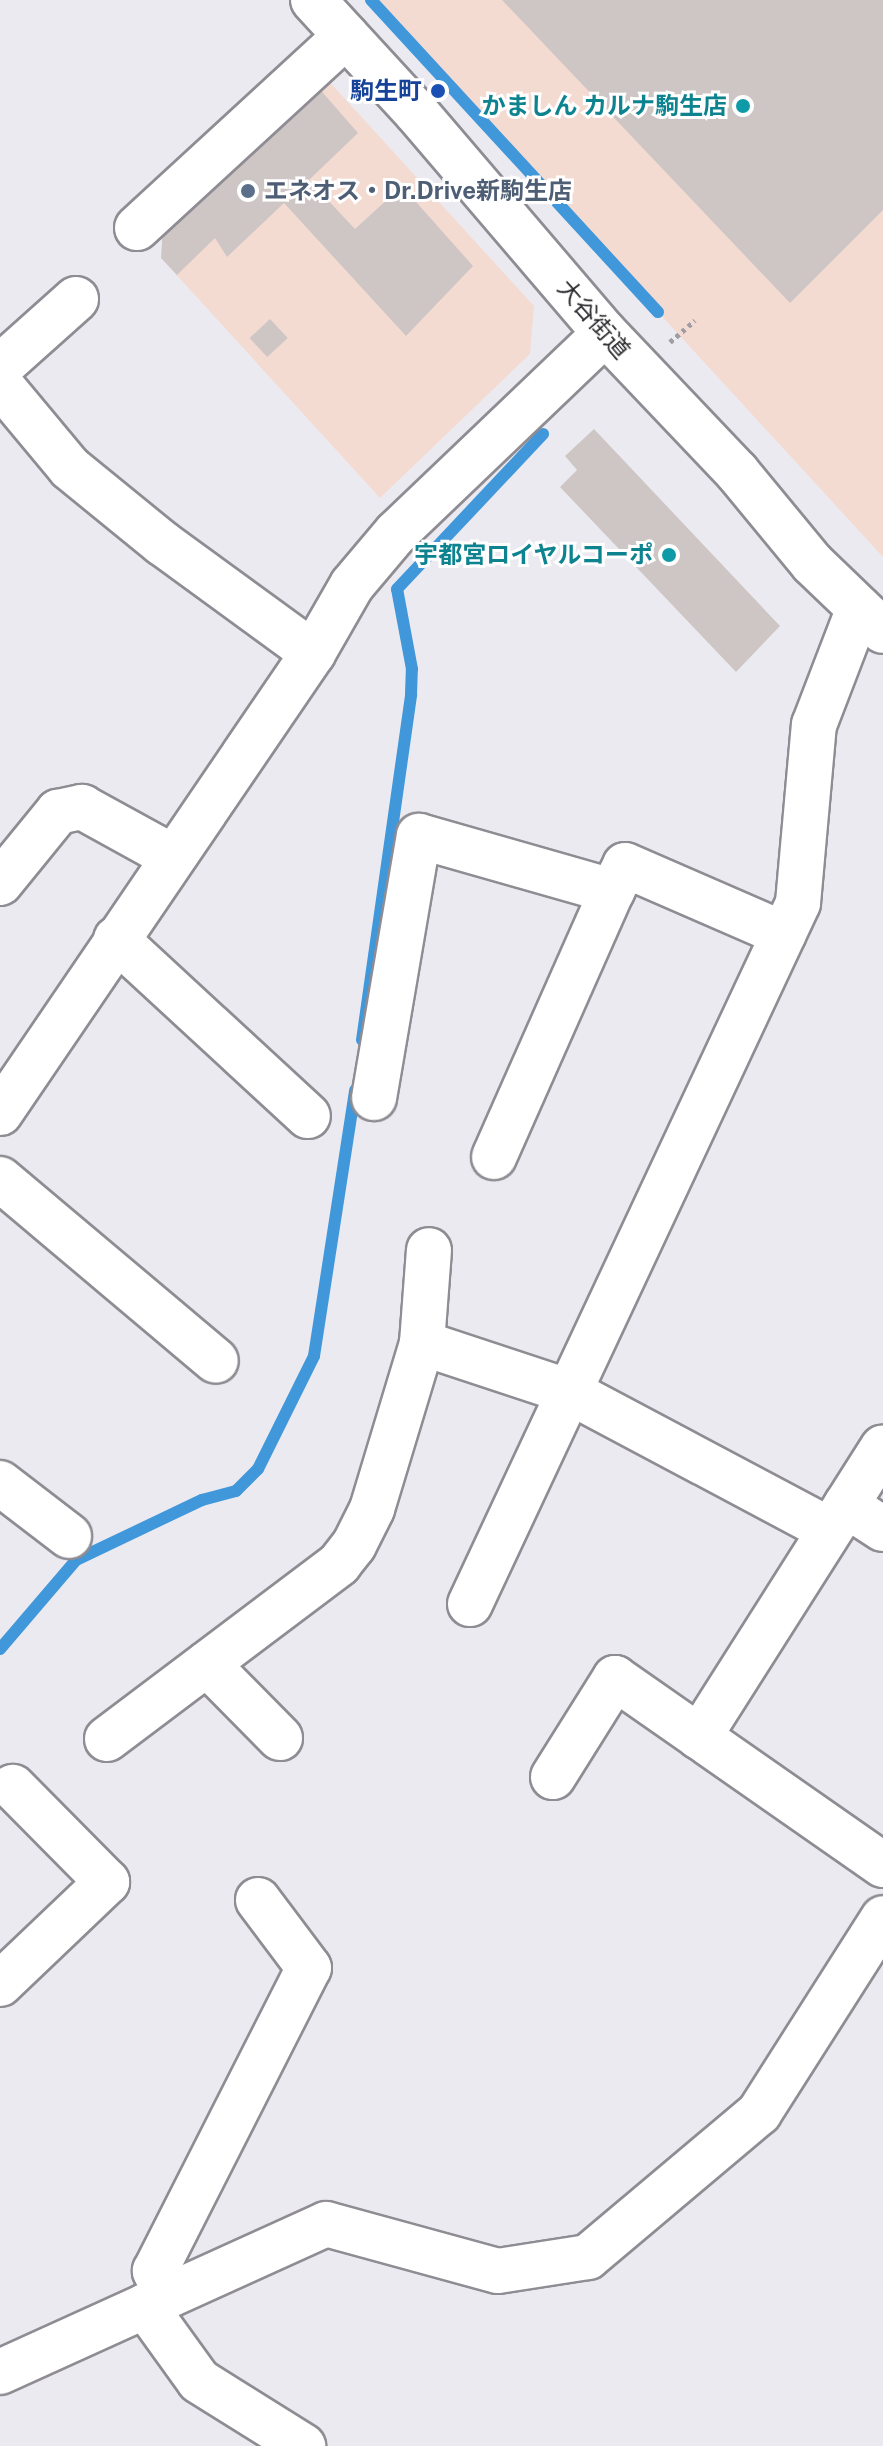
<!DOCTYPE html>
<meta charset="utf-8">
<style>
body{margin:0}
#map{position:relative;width:883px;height:2446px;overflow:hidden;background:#eceaf1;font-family:"Public Sans","Noto Sans JP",sans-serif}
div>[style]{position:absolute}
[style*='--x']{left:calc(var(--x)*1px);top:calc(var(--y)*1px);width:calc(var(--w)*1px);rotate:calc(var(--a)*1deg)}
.commercial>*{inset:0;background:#f4dbd2}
.stream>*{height:12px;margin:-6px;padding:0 6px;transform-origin:6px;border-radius:6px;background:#4097d9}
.building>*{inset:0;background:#cec6c4;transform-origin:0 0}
.path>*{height:5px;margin-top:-2.5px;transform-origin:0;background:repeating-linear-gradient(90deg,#a09ea4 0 4px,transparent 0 8px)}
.roads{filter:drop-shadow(2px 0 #8f8c93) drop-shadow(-2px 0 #8f8c93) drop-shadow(0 2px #8f8c93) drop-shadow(0 -2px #8f8c93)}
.minor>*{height:44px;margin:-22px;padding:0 22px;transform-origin:22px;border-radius:22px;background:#fff}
.major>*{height:44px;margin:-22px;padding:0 22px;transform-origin:22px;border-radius:22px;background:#fff}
.dots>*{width:22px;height:22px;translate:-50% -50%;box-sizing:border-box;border:4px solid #fff;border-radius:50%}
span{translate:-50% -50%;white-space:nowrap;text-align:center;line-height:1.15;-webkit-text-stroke:6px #fff;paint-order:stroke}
.transit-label{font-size:24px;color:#164399;font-weight:700}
.right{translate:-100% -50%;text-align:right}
.culture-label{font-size:24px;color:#0d838f;font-weight:700}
.service-label{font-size:24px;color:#4e5e75;font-weight:700}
.left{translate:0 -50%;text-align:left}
.street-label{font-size:24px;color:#2b2a2d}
</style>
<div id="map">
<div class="commercial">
<div style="clip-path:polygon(371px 0,883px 0,883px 557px,658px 312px)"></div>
<div style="clip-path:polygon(326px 78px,534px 306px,530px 354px,380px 498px,161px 258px)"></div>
</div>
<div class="stream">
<div style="--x:371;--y:0;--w:424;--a:47.4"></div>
<div style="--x:362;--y:1040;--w:349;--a:-81.9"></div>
<div style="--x:411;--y:694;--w:25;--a:-88"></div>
<div style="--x:412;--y:669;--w:81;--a:-100.6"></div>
<div style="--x:397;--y:589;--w:213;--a:-46.7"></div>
<div style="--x:0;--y:1649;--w:117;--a:-49.5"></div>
<div style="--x:76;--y:1560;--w:140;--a:-25.5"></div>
<div style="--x:202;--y:1500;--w:35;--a:-15"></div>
<div style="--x:236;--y:1491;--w:31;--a:-45"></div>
<div style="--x:258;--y:1469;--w:126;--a:-63.6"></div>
<div style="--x:314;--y:1356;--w:269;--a:-81.2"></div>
</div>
<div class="building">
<div style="clip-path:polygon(502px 0,883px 0,883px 210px,790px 303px)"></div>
<div style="clip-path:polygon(317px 86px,358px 133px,309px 180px,355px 229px,402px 186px,473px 266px,406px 336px,284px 203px,227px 257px,215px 238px,177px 275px,161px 258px,163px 224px)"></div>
<div style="left:270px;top:319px;width:26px;height:28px;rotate:47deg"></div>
<div style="clip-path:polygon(594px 429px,780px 626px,736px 672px,560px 487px,577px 470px,565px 456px)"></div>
</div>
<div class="path">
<div style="--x:670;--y:342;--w:33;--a:-41"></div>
</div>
<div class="roads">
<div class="minor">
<div style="--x:137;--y:228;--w:284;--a:-42.6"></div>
<div style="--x:0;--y:367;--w:102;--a:-41.8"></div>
<div style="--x:0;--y:384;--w:109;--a:50.2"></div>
<div style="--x:70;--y:468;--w:119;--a:39.2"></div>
<div style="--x:162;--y:543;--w:187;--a:36.1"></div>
<div style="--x:0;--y:883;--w:92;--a:-50.8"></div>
<div style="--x:58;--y:812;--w:25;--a:-12"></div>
<div style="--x:82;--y:807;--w:104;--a:28.8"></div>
<div style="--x:116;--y:939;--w:261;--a:42.7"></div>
<div style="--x:374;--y:1098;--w:266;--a:-80.3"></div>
<div style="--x:419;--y:836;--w:201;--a:15.9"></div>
<div style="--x:612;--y:891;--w:29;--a:-63"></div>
<div style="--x:625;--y:865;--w:173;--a:23.5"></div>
<div style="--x:0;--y:1113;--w:556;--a:-55.77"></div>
<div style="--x:313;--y:653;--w:78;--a:-60.2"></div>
<div style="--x:352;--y:585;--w:68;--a:-49.8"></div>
<div style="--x:396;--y:533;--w:289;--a:-43.7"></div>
<div style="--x:494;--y:1157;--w:291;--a:-66.1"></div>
<div style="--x:0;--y:1179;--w:282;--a:40.1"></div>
<div style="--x:422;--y:1343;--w:156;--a:18.3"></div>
<div style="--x:570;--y:1392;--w:294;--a:28"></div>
<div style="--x:0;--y:1483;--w:87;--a:37.5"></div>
<div style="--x:846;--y:1505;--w:44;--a:33"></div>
<div style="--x:470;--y:1604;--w:774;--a:-64.92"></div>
<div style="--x:798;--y:903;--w:179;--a:-84.9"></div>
<div style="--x:814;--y:725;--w:125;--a:-69"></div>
<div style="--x:207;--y:1664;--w:104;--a:45.4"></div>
<div style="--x:699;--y:1737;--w:343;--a:-57.6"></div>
<div style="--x:107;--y:1739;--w:291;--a:-37"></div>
<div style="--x:339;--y:1564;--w:24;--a:-52"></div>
<div style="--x:354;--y:1545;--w:40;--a:-63.4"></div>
<div style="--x:372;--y:1509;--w:173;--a:-73.2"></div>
<div style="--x:422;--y:1343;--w:93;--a:-85.7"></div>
<div style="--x:553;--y:1777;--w:117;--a:-57.9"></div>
<div style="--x:615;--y:1678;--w:327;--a:34.9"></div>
<div style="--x:0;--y:1984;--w:148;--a:-43.6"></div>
<div style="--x:107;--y:1882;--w:134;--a:-134.7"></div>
<div style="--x:167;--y:2296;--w:28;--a:-116"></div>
<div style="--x:155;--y:2271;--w:340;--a:-63.1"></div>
<div style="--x:309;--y:1968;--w:85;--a:-126.9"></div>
<div style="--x:145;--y:2306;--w:92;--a:54.2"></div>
<div style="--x:199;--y:2381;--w:123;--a:32"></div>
<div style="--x:0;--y:2372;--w:358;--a:-24.4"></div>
<div style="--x:326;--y:2224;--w:178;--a:15.3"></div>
<div style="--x:498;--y:2271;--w:91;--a:-8.8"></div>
<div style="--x:588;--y:2257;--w:224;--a:-40.1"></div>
<div style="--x:759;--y:2113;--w:231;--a:-57.5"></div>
</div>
<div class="major">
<div style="--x:313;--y:0;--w:152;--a:47.4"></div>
<div style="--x:416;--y:112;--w:291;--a:49.5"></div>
<div style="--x:605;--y:333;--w:192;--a:46.5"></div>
<div style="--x:737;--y:472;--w:118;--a:50.5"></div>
<div style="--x:812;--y:563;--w:98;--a:43.8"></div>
</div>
</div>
<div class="dots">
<div style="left:438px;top:91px;background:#1a4fb4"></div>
<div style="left:743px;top:106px;background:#0f9aa8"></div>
<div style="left:248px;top:191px;background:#5c6f8a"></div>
<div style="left:669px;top:555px;background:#0f9aa8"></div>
</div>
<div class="transit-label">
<span class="right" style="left:422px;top:91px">駒生町</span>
</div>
<div class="culture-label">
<span class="right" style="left:727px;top:106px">かましん カルナ駒生店</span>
<span class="right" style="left:653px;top:555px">宇都宮ロイヤルコーポ</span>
</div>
<div class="service-label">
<span class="left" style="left:264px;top:191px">エネオス・Dr.Drive新駒生店</span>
</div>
<div class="street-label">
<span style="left:594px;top:319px;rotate:49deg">大谷街道</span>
</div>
</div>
